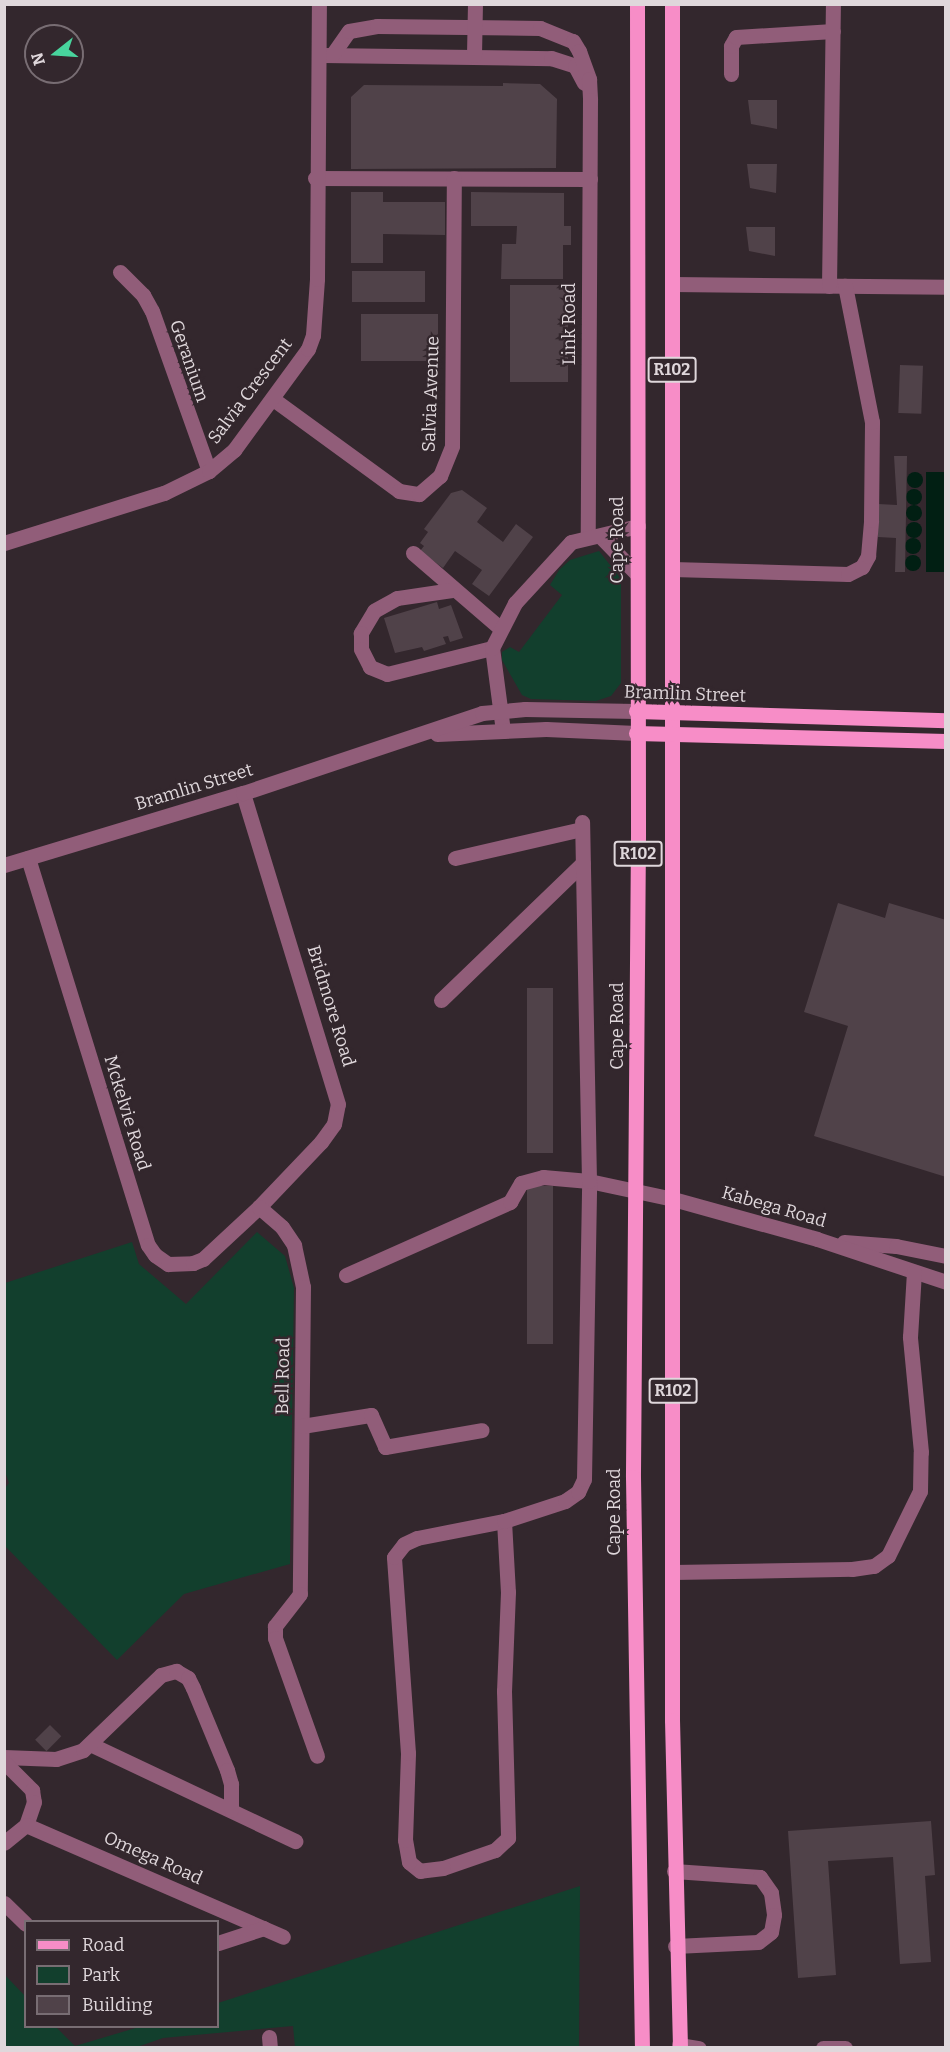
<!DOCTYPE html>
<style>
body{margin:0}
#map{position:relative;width:950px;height:2052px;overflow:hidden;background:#33272d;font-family:Bitter,serif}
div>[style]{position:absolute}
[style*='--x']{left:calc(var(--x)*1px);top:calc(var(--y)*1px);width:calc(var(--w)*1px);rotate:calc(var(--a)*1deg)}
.green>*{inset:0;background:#123f2d}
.water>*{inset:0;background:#011f13;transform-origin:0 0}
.round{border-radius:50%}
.building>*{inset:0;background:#504249;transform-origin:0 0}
.minor>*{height:15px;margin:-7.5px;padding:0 7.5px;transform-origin:7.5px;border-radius:7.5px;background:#915d79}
.major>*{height:15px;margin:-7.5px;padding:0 7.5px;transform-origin:7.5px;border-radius:7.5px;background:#f78dc7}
span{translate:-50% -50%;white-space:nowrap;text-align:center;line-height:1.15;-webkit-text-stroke:4.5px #33272d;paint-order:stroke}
.shield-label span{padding:2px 4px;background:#33272d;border:2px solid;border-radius:4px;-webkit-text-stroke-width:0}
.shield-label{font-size:16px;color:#dfd7db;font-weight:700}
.street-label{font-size:18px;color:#dfd7db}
.frame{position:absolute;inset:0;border:6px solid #dfd7db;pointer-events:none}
.legend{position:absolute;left:24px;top:1920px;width:195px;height:108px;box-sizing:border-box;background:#33272d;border:2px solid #786d73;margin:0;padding:8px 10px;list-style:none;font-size:18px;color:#dfd7db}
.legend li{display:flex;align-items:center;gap:12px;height:30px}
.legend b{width:30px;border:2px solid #786d73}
.north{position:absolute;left:24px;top:24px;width:60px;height:60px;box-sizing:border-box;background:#33272d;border:2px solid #786d73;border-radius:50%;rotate:253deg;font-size:16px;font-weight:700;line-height:24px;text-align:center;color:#dfd7db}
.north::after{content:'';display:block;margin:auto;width:21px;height:27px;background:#48d49d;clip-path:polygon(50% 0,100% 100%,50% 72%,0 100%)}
</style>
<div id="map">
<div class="green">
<div style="clip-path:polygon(599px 551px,621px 579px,621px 683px,611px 696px,596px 701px,531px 699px,522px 695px,502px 660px,502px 652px,510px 647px,519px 652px,562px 595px,550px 585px,559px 570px,570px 560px)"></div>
<div style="clip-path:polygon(257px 1232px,285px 1256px,294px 1288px,290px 1564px,184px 1594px,117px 1660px,5px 1546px,5px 1488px,9px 1483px,4px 1469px,5px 1283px,132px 1242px,139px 1264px,186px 1304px)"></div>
<div style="clip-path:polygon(580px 1886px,579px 2047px,295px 2047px,293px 2026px,163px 2038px,137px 2047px,5px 2047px,5px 1975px,25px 1996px,26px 2026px,56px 2027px,75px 2046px,139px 2027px,218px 2026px,218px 2003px)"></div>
</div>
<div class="water">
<div class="round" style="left:907px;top:472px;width:16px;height:16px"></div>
<div style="left:926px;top:472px;width:19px;height:100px"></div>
<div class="round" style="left:906px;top:489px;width:16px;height:16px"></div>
<div class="round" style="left:906px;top:505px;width:16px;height:16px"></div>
<div class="round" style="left:906px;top:522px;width:16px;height:16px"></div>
<div class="round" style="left:905px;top:538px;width:16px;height:16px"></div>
<div class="round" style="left:905px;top:555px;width:16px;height:16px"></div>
</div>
<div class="building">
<div style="clip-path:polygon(503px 83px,540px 84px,557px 99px,556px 168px,351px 169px,351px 97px,364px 85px,503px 86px)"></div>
<div style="clip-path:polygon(748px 100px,777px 100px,777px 129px,751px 124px)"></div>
<div style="clip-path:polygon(747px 164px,777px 164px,776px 193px,750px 188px)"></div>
<div style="clip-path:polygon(351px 192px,383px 192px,383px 202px,445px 202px,445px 235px,383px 234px,383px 263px,351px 263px)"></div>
<div style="clip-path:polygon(471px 192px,564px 193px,564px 226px,571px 226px,571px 245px,563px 245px,563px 279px,501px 279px,502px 244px,516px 244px,517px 226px,471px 226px)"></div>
<div style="clip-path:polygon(746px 227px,775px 227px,775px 256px,749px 251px)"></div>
<div style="left:352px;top:271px;width:73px;height:31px"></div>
<div style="left:510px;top:285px;width:58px;height:97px"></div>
<div style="left:361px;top:314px;width:77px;height:47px"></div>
<div style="left:900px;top:365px;width:23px;height:48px;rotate:2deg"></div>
<div style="clip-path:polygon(894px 456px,907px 456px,905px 572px,895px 572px,896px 538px,878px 537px,878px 504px,897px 505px)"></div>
<div style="clip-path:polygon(462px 490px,487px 508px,477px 522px,503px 542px,516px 524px,533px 537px,489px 596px,472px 584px,482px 570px,455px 551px,443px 568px,420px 551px,424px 546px,420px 543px,428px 532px,424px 529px,451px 493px)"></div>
<div style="clip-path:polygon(437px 602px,439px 609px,451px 605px,463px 638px,450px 642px,448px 636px,443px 637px,446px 644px,424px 651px,422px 647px,395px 653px,384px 618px)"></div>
<div style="clip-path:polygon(838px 903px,885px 918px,889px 903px,946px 920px,946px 1177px,814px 1136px,848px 1026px,804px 1012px)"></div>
<div style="left:527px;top:988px;width:26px;height:165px"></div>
<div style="left:553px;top:1186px;width:158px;height:26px;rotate:90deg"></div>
<div style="left:50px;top:1725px;width:16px;height:21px;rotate:45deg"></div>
<div style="clip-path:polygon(931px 1821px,935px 1875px,925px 1876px,931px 1962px,900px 1964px,893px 1857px,828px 1861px,836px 1975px,798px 1978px,788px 1831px)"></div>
</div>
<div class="minor">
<div style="--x:323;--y:55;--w:228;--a:0.8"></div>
<div style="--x:551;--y:58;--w:25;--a:18"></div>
<div style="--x:575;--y:66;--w:19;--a:62"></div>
<div style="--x:332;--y:55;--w:29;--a:-55"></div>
<div style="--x:349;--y:31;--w:28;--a:-10"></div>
<div style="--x:377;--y:26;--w:163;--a:0.7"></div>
<div style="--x:540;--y:28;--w:35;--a:22"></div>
<div style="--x:573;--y:41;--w:12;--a:59"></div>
<div style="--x:579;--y:51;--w:30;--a:70"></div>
<div style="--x:589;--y:79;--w:21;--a:87"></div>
<div style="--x:590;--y:100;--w:435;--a:90.3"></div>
<div style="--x:474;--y:55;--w:51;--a:-88.9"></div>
<div style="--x:731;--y:74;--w:28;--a:-90"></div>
<div style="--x:731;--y:46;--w:10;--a:-61"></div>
<div style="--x:736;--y:37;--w:97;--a:-3.5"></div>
<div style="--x:315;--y:178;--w:275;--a:0.2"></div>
<div style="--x:120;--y:272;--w:33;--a:45"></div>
<div style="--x:143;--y:295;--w:18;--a:61"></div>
<div style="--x:152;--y:311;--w:170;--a:70.4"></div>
<div style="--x:672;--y:284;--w:274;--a:0.6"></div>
<div style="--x:829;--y:286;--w:282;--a:-89.2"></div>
<div style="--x:273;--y:399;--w:156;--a:36.1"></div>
<div style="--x:399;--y:491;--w:20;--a:9"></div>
<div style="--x:419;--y:494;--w:28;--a:-41"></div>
<div style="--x:440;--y:476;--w:32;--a:-68"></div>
<div style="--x:452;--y:446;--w:268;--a:-89.6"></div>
<div style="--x:600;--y:536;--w:53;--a:45.8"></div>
<div style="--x:4;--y:543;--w:168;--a:-17.4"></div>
<div style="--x:164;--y:493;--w:50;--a:-26.1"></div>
<div style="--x:209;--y:471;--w:33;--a:-40"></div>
<div style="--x:234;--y:450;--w:125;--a:-53.8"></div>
<div style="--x:308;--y:349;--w:15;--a:-70"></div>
<div style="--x:313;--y:335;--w:56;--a:-85.9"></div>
<div style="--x:317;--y:279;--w:275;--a:-89.6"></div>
<div style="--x:413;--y:553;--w:115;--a:40.8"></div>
<div style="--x:672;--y:569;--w:176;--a:1.6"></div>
<div style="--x:848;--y:574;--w:16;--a:-27"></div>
<div style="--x:862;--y:567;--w:13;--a:-61"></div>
<div style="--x:868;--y:556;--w:36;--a:-85"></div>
<div style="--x:871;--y:520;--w:98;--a:-89.4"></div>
<div style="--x:872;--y:422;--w:139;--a:-101.2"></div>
<div style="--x:452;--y:590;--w:56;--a:171.7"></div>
<div style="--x:397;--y:598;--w:26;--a:151"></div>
<div style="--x:374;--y:611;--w:26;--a:121"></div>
<div style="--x:361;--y:633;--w:16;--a:90"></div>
<div style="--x:361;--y:649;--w:20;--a:63"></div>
<div style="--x:370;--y:667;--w:18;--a:22"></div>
<div style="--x:387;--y:674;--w:108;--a:-13.9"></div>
<div style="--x:503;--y:731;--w:84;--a:-97.5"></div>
<div style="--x:492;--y:648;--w:51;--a:-62.9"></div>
<div style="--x:515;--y:603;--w:83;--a:-47.4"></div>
<div style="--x:571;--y:542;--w:69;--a:-13.4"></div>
<div style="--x:437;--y:734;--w:109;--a:-2.6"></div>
<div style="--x:546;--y:729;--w:90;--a:2.5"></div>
<div style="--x:28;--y:858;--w:405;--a:72.8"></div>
<div style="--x:148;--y:1245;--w:12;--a:55"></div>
<div style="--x:155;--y:1255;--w:16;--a:35"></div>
<div style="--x:168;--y:1264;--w:25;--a:-2"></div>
<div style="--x:193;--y:1263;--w:11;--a:-22"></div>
<div style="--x:203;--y:1259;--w:76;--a:-42.9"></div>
<div style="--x:259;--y:1207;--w:90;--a:-46.4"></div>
<div style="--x:321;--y:1142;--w:22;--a:-54"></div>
<div style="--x:334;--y:1124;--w:20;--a:-79"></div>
<div style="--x:338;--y:1104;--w:325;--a:-107"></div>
<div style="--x:455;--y:858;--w:130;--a:-12.9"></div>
<div style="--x:4;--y:865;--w:250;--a:-16.8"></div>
<div style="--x:243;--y:793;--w:252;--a:-18.5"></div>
<div style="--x:482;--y:713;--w:43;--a:-5.3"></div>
<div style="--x:525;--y:709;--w:111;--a:1"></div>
<div style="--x:441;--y:1000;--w:197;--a:-44"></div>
<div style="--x:259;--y:1207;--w:30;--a:41"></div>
<div style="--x:282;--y:1227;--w:22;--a:56"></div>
<div style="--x:294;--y:1245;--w:43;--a:77.9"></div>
<div style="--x:303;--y:1287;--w:307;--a:90.6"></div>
<div style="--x:300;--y:1594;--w:41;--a:128"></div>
<div style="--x:275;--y:1626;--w:12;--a:90"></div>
<div style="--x:275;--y:1638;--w:125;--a:70.4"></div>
<div style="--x:844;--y:1242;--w:52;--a:4.4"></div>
<div style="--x:896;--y:1246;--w:51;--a:11.3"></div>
<div style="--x:346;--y:1275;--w:180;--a:-24"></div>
<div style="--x:510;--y:1202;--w:22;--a:-60"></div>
<div style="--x:521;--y:1183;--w:23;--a:-15"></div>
<div style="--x:543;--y:1177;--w:46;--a:5"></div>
<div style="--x:589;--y:1181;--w:86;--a:12.1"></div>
<div style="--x:673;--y:1199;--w:149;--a:15.5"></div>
<div style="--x:817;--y:1239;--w:136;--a:18.4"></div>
<div style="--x:302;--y:1426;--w:70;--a:-9.1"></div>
<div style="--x:371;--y:1415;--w:35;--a:66"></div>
<div style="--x:385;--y:1447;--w:98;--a:-9.9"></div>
<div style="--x:504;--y:1521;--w:71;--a:86.8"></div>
<div style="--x:508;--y:1592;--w:99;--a:92.3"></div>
<div style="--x:504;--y:1691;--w:147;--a:88.4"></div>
<div style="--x:508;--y:1838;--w:18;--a:137"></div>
<div style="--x:495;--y:1850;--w:55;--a:160.9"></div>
<div style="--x:443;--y:1868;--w:23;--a:173"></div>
<div style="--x:420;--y:1871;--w:14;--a:-141"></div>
<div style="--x:409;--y:1862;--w:22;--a:-100"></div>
<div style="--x:405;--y:1840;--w:87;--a:-88"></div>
<div style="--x:408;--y:1753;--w:196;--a:-94.1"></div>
<div style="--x:394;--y:1557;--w:16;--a:-52"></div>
<div style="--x:404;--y:1544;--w:14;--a:-25"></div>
<div style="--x:417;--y:1538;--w:89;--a:-11.1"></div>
<div style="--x:504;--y:1521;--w:64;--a:-18.2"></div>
<div style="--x:565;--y:1501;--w:16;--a:-35"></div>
<div style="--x:578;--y:1492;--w:14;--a:-65"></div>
<div style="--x:584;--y:1479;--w:298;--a:-89"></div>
<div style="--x:589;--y:1181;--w:359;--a:-91.1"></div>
<div style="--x:673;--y:1572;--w:179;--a:-1"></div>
<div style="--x:852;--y:1569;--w:22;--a:-8"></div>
<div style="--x:874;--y:1566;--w:17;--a:-36"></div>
<div style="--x:888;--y:1556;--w:72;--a:-63.8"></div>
<div style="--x:920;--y:1491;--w:39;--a:-89"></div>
<div style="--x:921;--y:1452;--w:116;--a:-95.5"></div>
<div style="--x:910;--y:1337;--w:65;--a:-86.5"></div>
<div style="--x:92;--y:1745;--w:225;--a:25.3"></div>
<div style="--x:4;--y:1757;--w:52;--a:2.2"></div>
<div style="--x:56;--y:1759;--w:28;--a:-18"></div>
<div style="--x:83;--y:1750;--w:108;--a:-43.9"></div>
<div style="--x:161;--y:1675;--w:16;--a:-15"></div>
<div style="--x:176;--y:1671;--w:14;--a:30"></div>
<div style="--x:188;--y:1678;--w:11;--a:63"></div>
<div style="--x:193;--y:1688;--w:89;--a:67.5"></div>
<div style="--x:227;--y:1770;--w:15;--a:74"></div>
<div style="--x:231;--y:1784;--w:26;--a:90"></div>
<div style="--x:4;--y:1762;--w:40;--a:45"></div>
<div style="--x:32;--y:1790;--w:12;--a:81"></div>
<div style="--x:34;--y:1802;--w:24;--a:109"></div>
<div style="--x:26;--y:1825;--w:28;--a:141"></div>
<div style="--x:26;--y:1825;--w:280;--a:23.5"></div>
<div style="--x:674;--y:1871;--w:86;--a:4"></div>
<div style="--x:760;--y:1877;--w:19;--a:55"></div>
<div style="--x:771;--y:1893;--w:22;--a:82"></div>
<div style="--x:774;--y:1915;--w:17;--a:100"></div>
<div style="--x:771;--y:1932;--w:16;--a:142"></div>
<div style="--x:758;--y:1942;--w:83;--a:177.2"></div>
<div style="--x:4;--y:1903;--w:30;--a:44"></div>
<div style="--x:218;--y:1943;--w:48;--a:-18.1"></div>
<div style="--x:269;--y:2037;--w:11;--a:85"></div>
<div style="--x:679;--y:2045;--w:20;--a:9"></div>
<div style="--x:823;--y:2048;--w:22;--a:0"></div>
</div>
<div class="major">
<div style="--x:637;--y:4;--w:832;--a:89.93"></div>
<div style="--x:638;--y:836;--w:641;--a:90.45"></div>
<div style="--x:633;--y:1477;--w:571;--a:89.1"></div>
<div style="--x:672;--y:4;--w:1716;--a:90"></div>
<div style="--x:672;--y:1720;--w:328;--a:88.6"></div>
<div style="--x:636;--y:711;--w:310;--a:1.7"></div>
<div style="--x:636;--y:733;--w:310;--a:1.5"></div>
</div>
<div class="shield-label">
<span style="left:672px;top:370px">R102</span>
<span style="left:638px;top:854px">R102</span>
<span style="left:673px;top:1391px">R102</span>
</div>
<div class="street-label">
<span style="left:569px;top:324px;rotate:-90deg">Link Road</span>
<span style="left:189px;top:361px;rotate:71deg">Geranium</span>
<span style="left:250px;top:391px;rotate:-53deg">Salvia Crescent</span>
<span style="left:431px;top:394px;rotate:-88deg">Salvia Avenue</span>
<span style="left:617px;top:540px;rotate:-90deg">Cape Road</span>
<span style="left:685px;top:694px;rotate:2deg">Bramlin Street</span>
<span style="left:194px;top:787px;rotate:-17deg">Bramlin Street</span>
<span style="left:331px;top:1006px;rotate:73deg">Bridmore Road</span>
<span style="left:617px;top:1026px;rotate:-90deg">Cape Road</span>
<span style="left:127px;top:1113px;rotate:73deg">Mckelvie Road</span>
<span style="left:774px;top:1207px;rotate:16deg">Kabega Road</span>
<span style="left:283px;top:1376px;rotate:-89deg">Bell Road</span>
<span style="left:614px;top:1512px;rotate:-90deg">Cape Road</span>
<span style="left:153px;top:1858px;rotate:24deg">Omega Road</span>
</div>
<div class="frame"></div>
<ul class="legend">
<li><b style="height:8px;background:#f78dc7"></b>Road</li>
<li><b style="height:16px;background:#123f2d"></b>Park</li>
<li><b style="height:16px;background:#504249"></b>Building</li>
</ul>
<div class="north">N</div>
</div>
